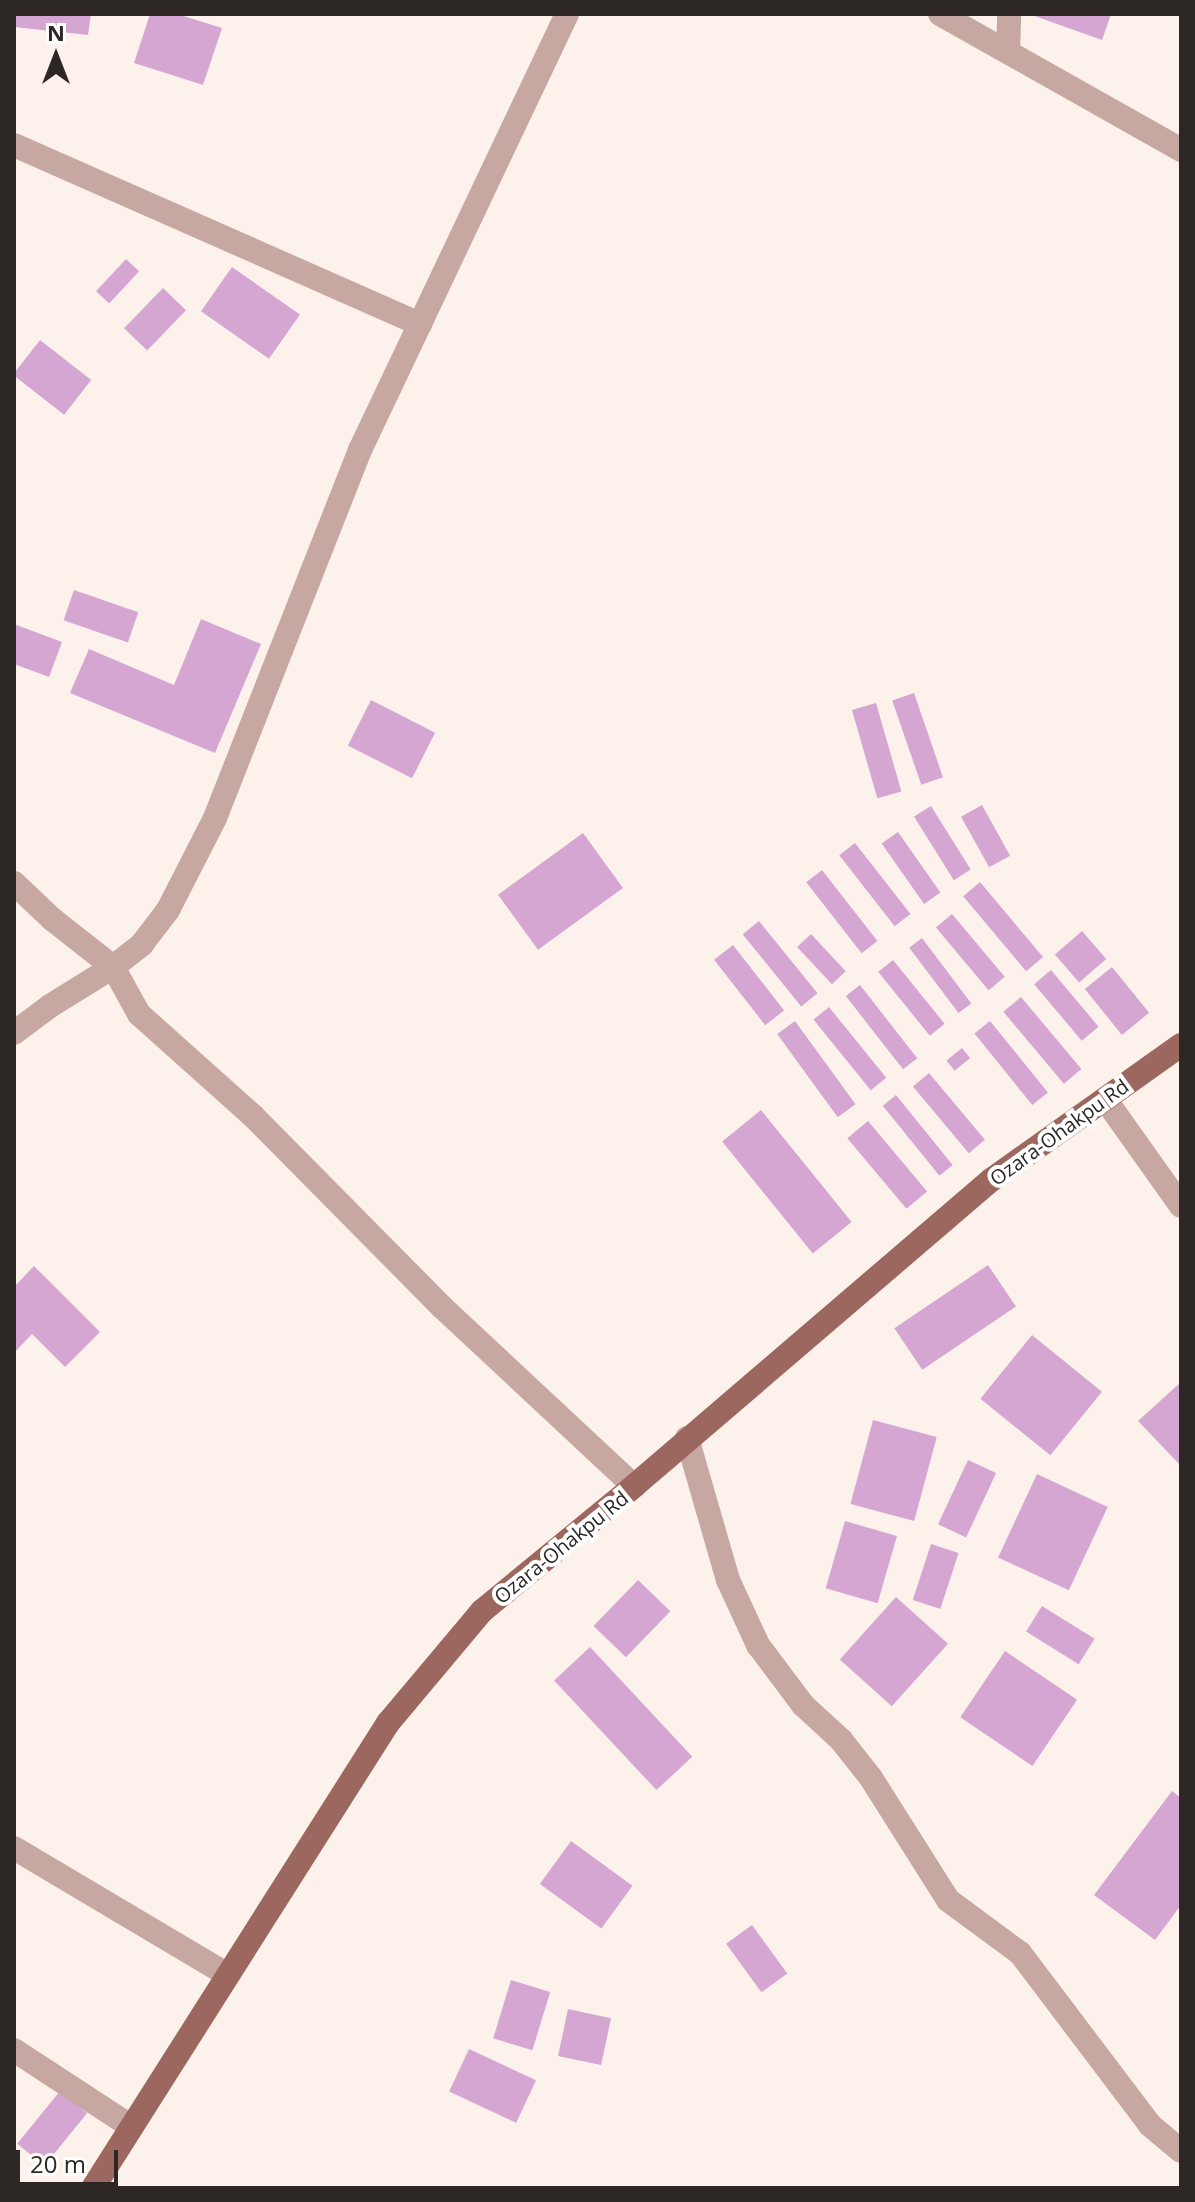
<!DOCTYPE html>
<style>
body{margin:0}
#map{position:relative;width:1195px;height:2202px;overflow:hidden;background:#fdf1eb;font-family:"Open Sans",sans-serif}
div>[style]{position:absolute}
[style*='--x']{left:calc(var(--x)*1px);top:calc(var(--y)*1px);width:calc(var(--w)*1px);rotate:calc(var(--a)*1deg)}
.building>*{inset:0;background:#d6a6d3;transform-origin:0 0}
.minor>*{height:24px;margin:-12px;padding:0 12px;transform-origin:12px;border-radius:12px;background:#c6a7a2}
.major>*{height:24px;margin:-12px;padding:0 12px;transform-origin:12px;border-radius:12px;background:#9b675e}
span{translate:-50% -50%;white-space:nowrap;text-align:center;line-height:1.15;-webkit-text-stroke:8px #fff;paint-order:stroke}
.street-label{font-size:20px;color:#2c2725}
.frame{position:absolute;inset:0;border:16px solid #2c2725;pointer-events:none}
.north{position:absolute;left:16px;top:16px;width:80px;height:80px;-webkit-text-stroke:6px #fff;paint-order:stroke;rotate:0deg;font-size:22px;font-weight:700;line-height:32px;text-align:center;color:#2c2725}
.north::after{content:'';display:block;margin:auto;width:28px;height:36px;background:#2c2725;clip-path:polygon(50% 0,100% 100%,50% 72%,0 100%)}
.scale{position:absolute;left:16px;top:2150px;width:102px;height:36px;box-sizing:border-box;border:4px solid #2c2725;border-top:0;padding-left:10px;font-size:24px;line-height:28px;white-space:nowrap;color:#2c2725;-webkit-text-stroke:6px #fff;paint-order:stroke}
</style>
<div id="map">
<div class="building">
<div style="clip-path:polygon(14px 14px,91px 14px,88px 35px,14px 27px)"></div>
<div style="clip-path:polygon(150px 14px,177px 14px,222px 28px,203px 85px,134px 63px)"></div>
<div style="clip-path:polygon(1029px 14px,1111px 14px,1102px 40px)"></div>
<div style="left:126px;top:259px;width:18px;height:44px;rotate:43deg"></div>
<div style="left:232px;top:267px;width:83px;height:54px;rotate:35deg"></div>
<div style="left:163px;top:288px;width:32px;height:56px;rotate:44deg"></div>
<div style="left:40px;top:340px;width:65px;height:44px;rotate:38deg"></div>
<div style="left:74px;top:590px;width:68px;height:32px;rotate:19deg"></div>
<div style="clip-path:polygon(201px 619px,261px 644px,215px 753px,70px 693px,89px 649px,174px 685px)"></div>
<div style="clip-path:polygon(14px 624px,62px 642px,49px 677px,14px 664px)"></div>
<div style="left:914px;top:693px;width:89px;height:23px;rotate:71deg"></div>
<div style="left:371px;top:700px;width:72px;height:51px;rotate:27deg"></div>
<div style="left:876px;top:703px;width:92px;height:25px;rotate:74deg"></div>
<div style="left:982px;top:805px;width:58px;height:24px;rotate:61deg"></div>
<div style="left:931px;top:806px;width:75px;height:20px;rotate:58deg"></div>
<div style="left:898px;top:832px;width:74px;height:20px;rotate:55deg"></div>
<div style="left:583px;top:833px;width:68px;height:105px;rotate:54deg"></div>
<div style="left:855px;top:843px;width:90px;height:20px;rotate:52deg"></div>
<div style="left:822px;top:870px;width:90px;height:20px;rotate:52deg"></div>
<div style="left:980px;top:882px;width:98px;height:22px;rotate:50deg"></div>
<div style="left:952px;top:914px;width:82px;height:21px;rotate:50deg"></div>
<div style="left:759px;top:921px;width:93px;height:21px;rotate:51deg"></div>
<div style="left:1082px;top:931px;width:37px;height:36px;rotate:49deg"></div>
<div style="left:811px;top:934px;width:51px;height:19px;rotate:47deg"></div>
<div style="left:922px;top:938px;width:82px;height:16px;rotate:53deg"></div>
<div style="left:733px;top:945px;width:83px;height:24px;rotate:52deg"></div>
<div style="left:893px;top:960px;width:82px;height:19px;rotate:51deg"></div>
<div style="left:1112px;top:967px;width:59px;height:35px;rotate:51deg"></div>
<div style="left:1051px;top:970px;width:74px;height:22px;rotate:50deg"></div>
<div style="left:860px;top:985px;width:93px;height:18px;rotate:52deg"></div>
<div style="left:1021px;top:997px;width:94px;height:23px;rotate:50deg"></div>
<div style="left:829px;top:1007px;width:91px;height:20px;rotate:51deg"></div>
<div style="left:795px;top:1021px;width:103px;height:22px;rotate:54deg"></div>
<div style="left:990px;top:1021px;width:92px;height:20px;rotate:51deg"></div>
<div style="left:962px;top:1048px;width:13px;height:20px;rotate:51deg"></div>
<div style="left:929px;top:1073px;width:87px;height:21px;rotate:50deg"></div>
<div style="left:896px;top:1095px;width:90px;height:17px;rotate:51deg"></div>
<div style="left:761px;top:1110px;width:144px;height:50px;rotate:51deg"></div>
<div style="left:868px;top:1121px;width:92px;height:27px;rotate:50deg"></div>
<div style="left:988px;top:1265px;width:50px;height:113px;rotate:56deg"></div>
<div style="clip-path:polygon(34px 1266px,100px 1332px,65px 1367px,32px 1334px,14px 1353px,14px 1287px)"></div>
<div style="left:1032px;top:1335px;width:90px;height:82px;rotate:39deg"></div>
<div style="clip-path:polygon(1181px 1382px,1181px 1466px,1138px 1421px)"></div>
<div style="left:873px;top:1420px;width:66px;height:87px;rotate:15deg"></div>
<div style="left:968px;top:1460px;width:31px;height:71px;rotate:25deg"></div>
<div style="left:1037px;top:1474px;width:78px;height:92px;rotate:25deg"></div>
<div style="left:845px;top:1521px;width:54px;height:70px;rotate:16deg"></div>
<div style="left:931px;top:1544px;width:29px;height:59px;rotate:18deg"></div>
<div style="left:638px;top:1580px;width:45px;height:64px;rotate:44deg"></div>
<div style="left:896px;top:1597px;width:70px;height:84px;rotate:42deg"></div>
<div style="left:1042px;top:1606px;width:62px;height:30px;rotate:32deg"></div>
<div style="left:590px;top:1647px;width:150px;height:49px;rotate:47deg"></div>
<div style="left:1005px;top:1651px;width:87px;height:80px;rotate:34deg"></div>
<div style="clip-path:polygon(1172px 1791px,1181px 1798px,1181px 1905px,1155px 1940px,1094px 1895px)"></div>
<div style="left:571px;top:1841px;width:76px;height:53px;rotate:36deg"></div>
<div style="left:752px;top:1925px;width:60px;height:32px;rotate:54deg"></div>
<div style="left:511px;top:1980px;width:41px;height:61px;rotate:17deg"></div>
<div style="left:568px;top:2009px;width:44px;height:48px;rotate:12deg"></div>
<div style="left:469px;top:2049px;width:74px;height:47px;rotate:25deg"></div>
<div style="left:60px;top:2091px;width:35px;height:68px;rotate:39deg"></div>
</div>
<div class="minor">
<div style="--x:940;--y:14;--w:277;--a:29.4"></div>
<div style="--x:1008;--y:51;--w:37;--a:-88"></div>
<div style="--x:14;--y:145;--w:444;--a:23.8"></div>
<div style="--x:14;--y:883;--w:52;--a:43.5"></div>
<div style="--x:52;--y:919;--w:78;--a:38.2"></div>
<div style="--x:113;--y:967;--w:54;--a:61"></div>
<div style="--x:139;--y:1014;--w:153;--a:41.8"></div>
<div style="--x:253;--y:1116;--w:269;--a:45.3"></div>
<div style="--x:442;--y:1307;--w:262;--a:43"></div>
<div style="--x:14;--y:1033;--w:45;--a:-36.9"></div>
<div style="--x:50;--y:1006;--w:74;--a:-31.8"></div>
<div style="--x:113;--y:967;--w:37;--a:-38"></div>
<div style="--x:142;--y:944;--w:43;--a:-52.6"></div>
<div style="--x:168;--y:910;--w:103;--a:-62.9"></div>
<div style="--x:215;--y:818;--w:396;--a:-68.5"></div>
<div style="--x:360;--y:450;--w:483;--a:-64.6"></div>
<div style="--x:1105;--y:1099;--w:131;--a:54.6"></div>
<div style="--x:687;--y:1438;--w:148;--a:73.9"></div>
<div style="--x:728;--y:1580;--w:72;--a:65.2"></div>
<div style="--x:758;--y:1645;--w:75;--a:53.1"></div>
<div style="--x:803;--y:1705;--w:52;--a:42.6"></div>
<div style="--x:841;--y:1740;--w:48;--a:51.7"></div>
<div style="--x:871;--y:1778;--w:144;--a:57.7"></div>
<div style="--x:948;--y:1900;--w:89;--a:36.4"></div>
<div style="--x:1020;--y:1953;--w:216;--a:52.9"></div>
<div style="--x:1150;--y:2125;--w:40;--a:40"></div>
<div style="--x:14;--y:1848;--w:247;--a:30.7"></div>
<div style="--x:14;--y:2050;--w:139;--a:33.2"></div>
</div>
<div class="major">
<div style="--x:93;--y:2188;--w:551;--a:-57.61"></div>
<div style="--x:388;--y:1723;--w:146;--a:-50"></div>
<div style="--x:482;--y:1611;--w:197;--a:-39.4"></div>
<div style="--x:634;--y:1486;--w:470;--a:-40.6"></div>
<div style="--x:991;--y:1180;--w:233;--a:-35.4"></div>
</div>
<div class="street-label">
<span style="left:1059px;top:1132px;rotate:-36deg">Ozara-Ohakpu Rd</span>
<span style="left:561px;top:1547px;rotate:-39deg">Ozara-Ohakpu Rd</span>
</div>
<div class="frame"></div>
<div class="north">N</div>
<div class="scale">20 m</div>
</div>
